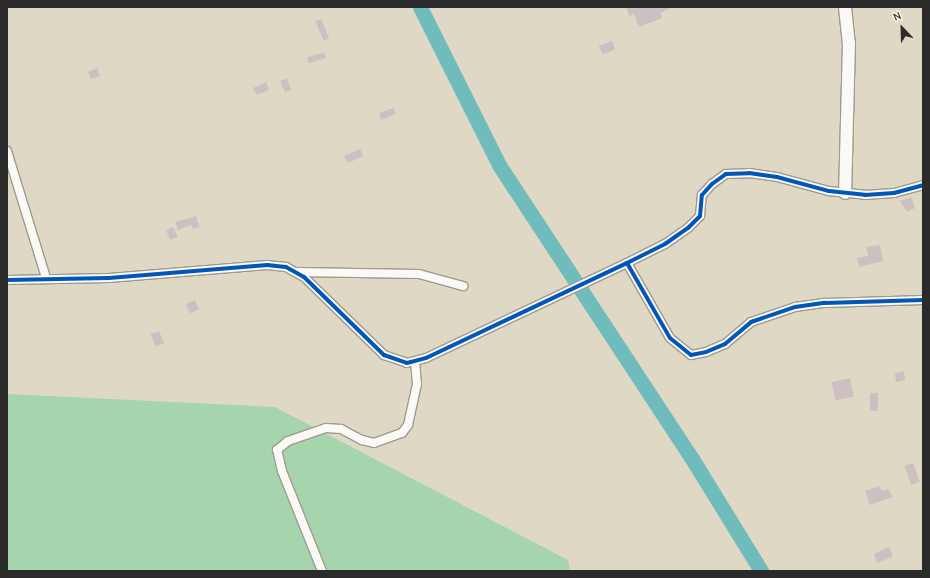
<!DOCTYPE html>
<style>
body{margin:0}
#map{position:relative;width:930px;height:578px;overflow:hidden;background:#dfd8c5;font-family:"Comic Neue",sans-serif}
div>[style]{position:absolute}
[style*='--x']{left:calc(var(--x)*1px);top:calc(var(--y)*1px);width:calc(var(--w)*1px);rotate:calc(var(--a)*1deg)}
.green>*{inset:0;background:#a6d5ad}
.river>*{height:15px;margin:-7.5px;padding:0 7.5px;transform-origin:7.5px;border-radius:7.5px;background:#70bcbc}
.building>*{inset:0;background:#ccc0c3;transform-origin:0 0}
.roads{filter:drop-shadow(1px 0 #9e9a8f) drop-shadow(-1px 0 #9e9a8f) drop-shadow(0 1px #9e9a8f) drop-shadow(0 -1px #9e9a8f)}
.street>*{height:8px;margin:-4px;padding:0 4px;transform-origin:4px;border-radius:4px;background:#faf9f6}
.secondary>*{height:12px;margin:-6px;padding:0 6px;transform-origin:6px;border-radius:6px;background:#faf9f6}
.cycleway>*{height:4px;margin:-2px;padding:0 2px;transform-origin:2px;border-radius:2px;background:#0057b8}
span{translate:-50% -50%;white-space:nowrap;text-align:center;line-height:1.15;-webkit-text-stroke:3px #fcf5e5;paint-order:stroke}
.frame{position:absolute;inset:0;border:8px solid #2b2b2b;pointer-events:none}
.north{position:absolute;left:882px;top:8px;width:40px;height:40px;-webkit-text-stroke:3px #fcf5e5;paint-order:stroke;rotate:337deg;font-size:11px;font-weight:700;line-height:16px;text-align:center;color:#2b2b2b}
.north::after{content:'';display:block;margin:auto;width:14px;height:18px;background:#2b2b2b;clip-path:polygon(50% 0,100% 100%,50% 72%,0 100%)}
</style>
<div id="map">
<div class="green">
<div style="clip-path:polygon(7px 394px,275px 407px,568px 560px,570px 571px,7px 571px)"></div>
</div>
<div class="river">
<div style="--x:420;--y:7;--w:177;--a:63.4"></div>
<div style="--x:499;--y:165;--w:349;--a:56.7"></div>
<div style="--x:691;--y:457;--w:134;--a:58.4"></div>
</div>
<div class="building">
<div style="clip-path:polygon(626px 7px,673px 7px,660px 13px,662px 18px,639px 27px,634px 14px,629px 16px)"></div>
<div style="left:321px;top:19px;width:21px;height:6px;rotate:67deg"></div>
<div style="left:612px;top:41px;width:9px;height:14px;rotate:69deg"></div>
<div style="left:324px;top:52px;width:6px;height:18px;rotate:72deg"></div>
<div style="clip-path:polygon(97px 68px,100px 76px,91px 79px,88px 72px)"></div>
<div style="clip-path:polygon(287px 78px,291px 90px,285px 92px,280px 81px)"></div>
<div style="clip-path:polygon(266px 82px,269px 90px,257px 95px,253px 88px)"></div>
<div style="clip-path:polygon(393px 108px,396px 114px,381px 120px,379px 113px)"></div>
<div style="left:360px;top:149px;width:8px;height:17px;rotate:67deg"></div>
<div style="clip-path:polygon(911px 197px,915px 208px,907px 212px,900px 201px)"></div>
<div style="clip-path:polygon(196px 216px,199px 227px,193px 229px,191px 225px,178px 230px,175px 222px)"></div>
<div style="clip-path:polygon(173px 227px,178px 237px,170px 240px,166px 230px)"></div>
<div style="clip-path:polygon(880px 245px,883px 261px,859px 267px,857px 258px,868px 256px,866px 247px)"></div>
<div style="left:195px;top:300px;width:10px;height:10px;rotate:66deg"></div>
<div style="left:159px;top:331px;width:13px;height:9px;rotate:67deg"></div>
<div style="clip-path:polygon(904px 371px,905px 380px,896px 382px,895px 373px)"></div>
<div style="left:850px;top:378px;width:19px;height:19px;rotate:78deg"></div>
<div style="left:870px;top:393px;width:8px;height:18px"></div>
<div style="left:913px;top:463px;width:20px;height:9px;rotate:70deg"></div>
<div style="clip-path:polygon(880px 486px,882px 491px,889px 489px,892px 497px,870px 505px,865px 491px)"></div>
<div style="left:889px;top:547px;width:10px;height:17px;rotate:66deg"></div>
</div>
<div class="roads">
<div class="street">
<div style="--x:7;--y:151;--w:133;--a:72.9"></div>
<div style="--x:627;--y:263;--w:42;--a:-26.6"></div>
<div style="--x:665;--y:244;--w:28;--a:-35"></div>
<div style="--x:688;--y:228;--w:17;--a:-45"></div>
<div style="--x:700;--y:216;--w:21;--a:-85"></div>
<div style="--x:702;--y:195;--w:15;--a:-48"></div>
<div style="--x:712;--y:184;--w:17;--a:-36"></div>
<div style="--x:726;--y:174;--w:23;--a:-2"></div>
<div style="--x:749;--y:173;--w:28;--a:8"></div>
<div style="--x:777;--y:177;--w:54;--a:15.1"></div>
<div style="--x:829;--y:191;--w:36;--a:6"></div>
<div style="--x:865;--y:195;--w:29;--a:-4"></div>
<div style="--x:894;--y:193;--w:30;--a:-15"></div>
<div style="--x:297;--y:272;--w:122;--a:0.9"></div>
<div style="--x:419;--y:274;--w:46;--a:15.3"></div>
<div style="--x:7;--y:280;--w:102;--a:-1.1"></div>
<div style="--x:109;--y:278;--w:159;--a:-4.7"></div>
<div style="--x:267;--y:265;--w:19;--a:6"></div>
<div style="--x:286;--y:267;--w:21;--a:29"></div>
<div style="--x:304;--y:277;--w:112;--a:44.3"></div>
<div style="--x:384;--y:355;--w:24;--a:19"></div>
<div style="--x:407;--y:363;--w:20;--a:-15"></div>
<div style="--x:426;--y:358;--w:222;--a:-25.3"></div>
<div style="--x:627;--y:263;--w:86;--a:60.2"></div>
<div style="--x:670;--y:338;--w:27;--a:39"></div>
<div style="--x:691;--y:355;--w:15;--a:-11"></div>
<div style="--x:706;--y:352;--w:21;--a:-23"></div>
<div style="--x:725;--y:344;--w:34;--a:-40"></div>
<div style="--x:751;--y:322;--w:46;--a:-18.8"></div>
<div style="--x:795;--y:307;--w:30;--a:-8"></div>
<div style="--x:825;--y:303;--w:98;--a:-1.8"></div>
<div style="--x:322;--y:571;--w:108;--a:-111.8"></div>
<div style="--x:282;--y:471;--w:22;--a:-103"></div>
<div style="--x:277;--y:450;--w:14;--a:-39"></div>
<div style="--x:288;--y:441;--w:40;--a:-18.9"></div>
<div style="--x:326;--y:428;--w:15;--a:4"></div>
<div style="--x:341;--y:429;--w:24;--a:28"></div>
<div style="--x:362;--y:440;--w:12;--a:14"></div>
<div style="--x:374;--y:443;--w:30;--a:-20"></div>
<div style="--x:402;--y:433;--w:10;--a:-53"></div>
<div style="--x:408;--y:425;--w:42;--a:-77.6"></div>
<div style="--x:417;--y:384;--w:21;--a:-95"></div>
</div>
<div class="secondary">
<div style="--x:845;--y:7;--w:36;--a:84"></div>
<div style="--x:849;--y:43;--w:150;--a:91.5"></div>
</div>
</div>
<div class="cycleway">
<div style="--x:627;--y:263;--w:42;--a:-26.6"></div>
<div style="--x:665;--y:244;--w:28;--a:-35"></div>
<div style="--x:688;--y:228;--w:17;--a:-45"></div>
<div style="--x:700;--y:216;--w:21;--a:-85"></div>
<div style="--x:702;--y:195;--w:15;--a:-48"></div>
<div style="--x:712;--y:184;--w:17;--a:-36"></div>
<div style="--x:726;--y:174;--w:23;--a:-2"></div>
<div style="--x:749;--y:173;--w:28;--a:8"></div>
<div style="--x:777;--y:177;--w:54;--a:15.1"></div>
<div style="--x:829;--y:191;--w:36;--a:6"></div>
<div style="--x:865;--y:195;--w:29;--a:-4"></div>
<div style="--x:894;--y:193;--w:30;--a:-15"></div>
<div style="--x:7;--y:280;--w:102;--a:-1.1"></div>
<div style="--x:109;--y:278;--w:159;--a:-4.7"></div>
<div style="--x:267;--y:265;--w:19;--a:6"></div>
<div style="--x:286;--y:267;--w:21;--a:29"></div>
<div style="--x:304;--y:277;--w:112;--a:44.3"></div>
<div style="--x:384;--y:355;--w:24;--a:19"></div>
<div style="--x:407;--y:363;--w:20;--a:-15"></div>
<div style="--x:426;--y:358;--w:222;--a:-25.3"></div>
<div style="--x:627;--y:263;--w:86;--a:60.2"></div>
<div style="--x:670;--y:338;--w:27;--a:39"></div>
<div style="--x:691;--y:355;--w:15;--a:-11"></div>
<div style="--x:706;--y:352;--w:21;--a:-23"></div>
<div style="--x:725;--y:344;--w:34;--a:-40"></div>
<div style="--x:751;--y:322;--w:46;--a:-18.8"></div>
<div style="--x:795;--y:307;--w:30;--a:-8"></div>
<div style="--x:825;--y:303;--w:98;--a:-1.8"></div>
</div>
<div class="frame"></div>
<div class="north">N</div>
</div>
